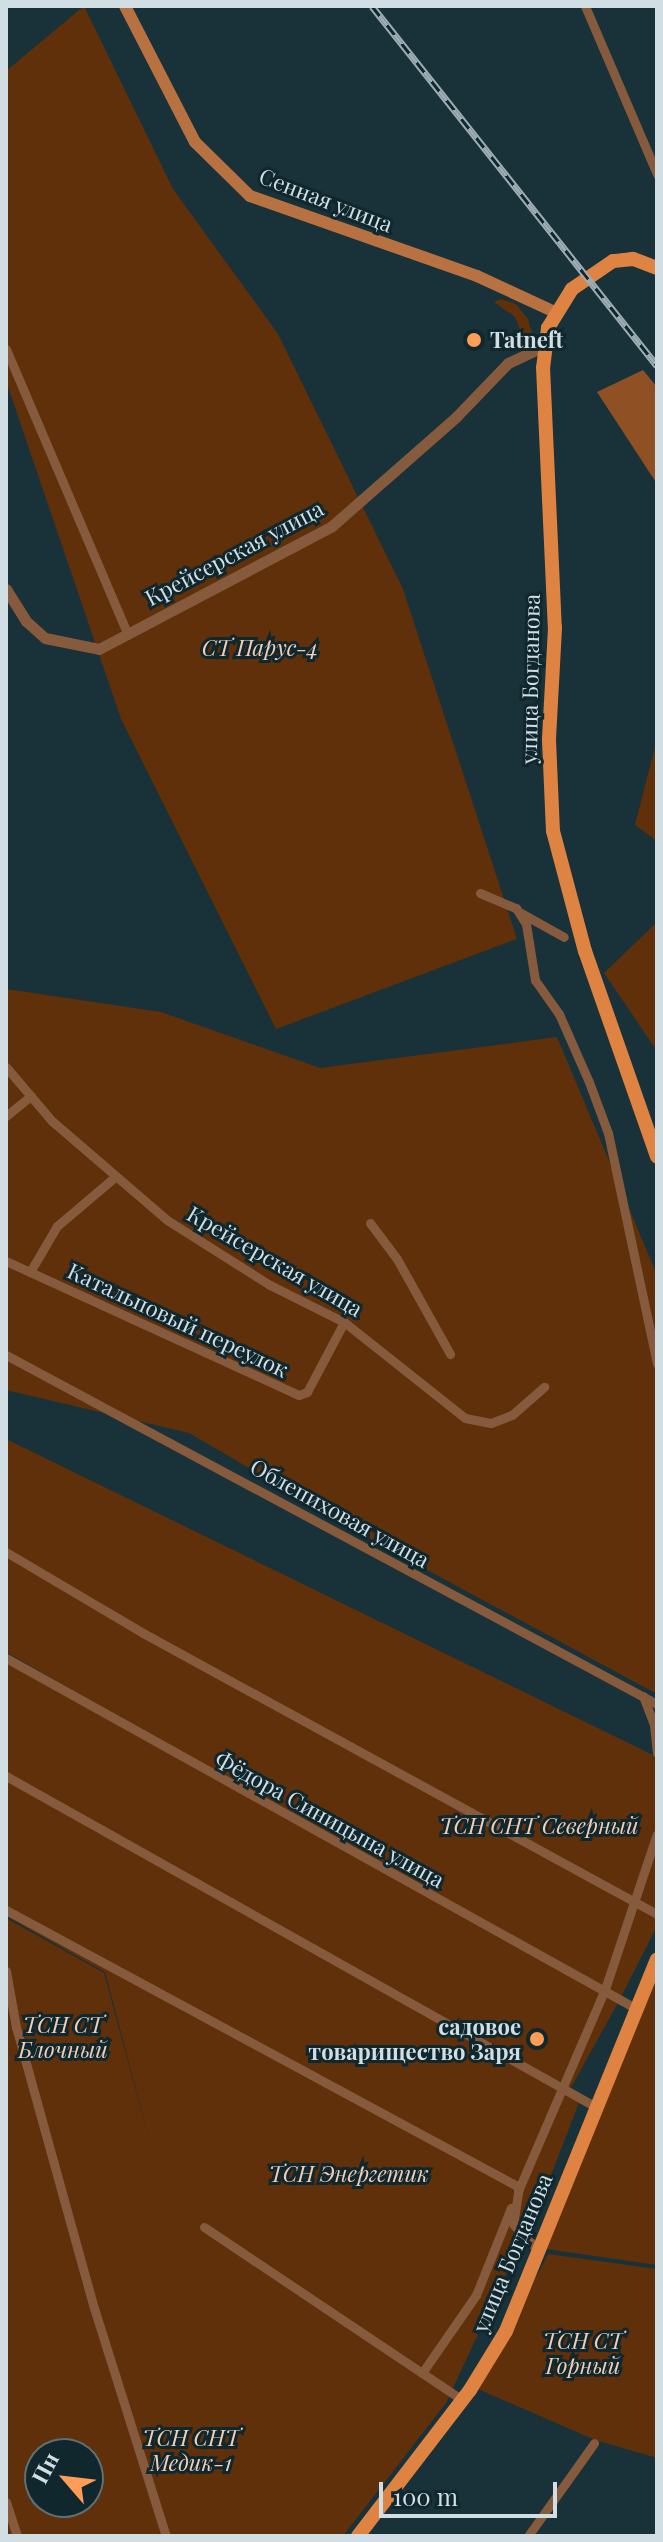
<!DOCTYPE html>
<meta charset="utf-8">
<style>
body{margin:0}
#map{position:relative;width:663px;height:2542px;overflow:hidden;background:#193138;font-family:"Playfair Display",serif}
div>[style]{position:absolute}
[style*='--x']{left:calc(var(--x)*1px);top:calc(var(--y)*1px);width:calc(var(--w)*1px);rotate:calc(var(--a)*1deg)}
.green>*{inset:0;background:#60300a;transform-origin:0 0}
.forest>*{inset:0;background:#8f5023}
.minor>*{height:9px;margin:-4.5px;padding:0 4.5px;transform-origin:4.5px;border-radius:4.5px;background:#865a3c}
.tertiary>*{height:11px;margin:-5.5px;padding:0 5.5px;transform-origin:5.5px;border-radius:5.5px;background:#865a3c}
.secondary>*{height:12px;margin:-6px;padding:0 6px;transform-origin:6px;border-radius:6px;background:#b87141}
.primary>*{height:14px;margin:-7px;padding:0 7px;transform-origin:7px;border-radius:7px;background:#de8342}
.rail>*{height:7px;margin-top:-3.5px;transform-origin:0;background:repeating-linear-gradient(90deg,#0f272d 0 12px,#9dadb3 0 24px);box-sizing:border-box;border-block:2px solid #9dadb3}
.dots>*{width:22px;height:22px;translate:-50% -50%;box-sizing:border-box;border:4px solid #0f272d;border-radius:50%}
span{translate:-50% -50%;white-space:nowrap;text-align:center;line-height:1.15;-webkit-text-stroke:6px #0f272d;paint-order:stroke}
.street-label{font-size:22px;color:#d1dee3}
.poi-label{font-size:22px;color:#d1dee3;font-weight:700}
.left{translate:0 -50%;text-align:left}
.right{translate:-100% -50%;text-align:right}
.park-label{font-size:22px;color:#f3ceb7;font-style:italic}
.frame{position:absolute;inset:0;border:8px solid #d1dee3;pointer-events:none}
.north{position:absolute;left:24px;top:2438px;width:80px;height:80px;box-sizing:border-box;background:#0f272d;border:2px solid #5d7076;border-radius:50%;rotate:298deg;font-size:22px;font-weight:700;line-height:32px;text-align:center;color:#d1dee3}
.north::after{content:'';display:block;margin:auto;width:28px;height:36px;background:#fe9c58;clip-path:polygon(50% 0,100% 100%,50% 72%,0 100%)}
.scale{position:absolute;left:379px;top:2482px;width:178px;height:36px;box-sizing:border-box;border:4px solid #d1dee3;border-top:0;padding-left:10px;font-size:24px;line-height:28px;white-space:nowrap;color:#d1dee3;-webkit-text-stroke:6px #0f272d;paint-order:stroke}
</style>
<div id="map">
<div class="green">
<div style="clip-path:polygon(84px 6px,173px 189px,278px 334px,403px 589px,517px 939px,276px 1029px,121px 719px,6px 381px,6px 71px)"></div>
<div style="clip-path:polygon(501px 299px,516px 304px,528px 319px,533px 337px,528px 349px,515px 317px,494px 302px)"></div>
<div style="clip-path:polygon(657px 739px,657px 841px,635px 825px)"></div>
<div style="clip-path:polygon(657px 922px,657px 1051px,604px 973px)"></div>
<div style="clip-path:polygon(6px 989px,161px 1012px,320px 1068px,557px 1037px,657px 1275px,657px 1694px,392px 1551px,189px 1433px,6px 1390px)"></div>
<div style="clip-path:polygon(6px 1439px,657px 1757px,657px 1926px,618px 2003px,6px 1652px)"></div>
<div style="left:6px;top:1663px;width:700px;height:99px;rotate:29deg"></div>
<div style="clip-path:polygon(evenodd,6px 1768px,582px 2095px,546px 2188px,446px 2403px,343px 2536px,6px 2536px,6px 1918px,104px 1973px,152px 2150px,105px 1972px,6px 1916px,6px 1768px,40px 2454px,88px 2454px,88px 2502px,40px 2502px,40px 2454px)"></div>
<div style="clip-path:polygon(657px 1975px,657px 2265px,546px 2249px)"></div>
<div style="clip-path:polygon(548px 2254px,657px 2269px,657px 2458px,595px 2440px,478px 2389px)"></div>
</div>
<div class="forest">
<div style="clip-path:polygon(643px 370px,657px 387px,657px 484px,597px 392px)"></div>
</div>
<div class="minor">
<div style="--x:585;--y:6;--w:183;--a:66.8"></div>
<div style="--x:6;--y:349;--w:308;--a:66.9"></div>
<div style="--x:480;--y:893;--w:39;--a:23"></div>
<div style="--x:516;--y:908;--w:19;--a:58"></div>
<div style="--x:526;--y:924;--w:57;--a:80.9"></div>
<div style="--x:535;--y:980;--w:42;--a:54.8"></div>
<div style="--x:559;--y:1014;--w:74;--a:66.2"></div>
<div style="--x:589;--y:1082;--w:54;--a:69.6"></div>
<div style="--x:608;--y:1133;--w:236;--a:78"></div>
<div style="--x:521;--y:913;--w:49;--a:29.2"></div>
<div style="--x:6;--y:1067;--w:71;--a:49.6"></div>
<div style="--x:52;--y:1121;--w:152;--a:40.7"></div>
<div style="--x:167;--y:1220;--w:122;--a:32.3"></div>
<div style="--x:270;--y:1285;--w:83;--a:26.6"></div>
<div style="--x:344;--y:1322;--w:154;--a:38.4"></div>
<div style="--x:465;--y:1418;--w:26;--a:11"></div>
<div style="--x:491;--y:1423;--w:22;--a:-21"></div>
<div style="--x:512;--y:1415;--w:43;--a:-41.2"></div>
<div style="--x:6;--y:1116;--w:32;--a:-39"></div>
<div style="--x:370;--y:1223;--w:45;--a:53.1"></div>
<div style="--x:397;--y:1259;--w:109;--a:60.8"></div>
<div style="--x:6;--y:1261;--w:322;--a:24.6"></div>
<div style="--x:299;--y:1395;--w:9;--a:-21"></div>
<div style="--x:307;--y:1392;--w:79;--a:-62.1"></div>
<div style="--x:30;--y:1272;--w:53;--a:-59.6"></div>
<div style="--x:57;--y:1226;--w:77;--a:-40.3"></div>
<div style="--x:6;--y:1355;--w:739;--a:28.2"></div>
<div style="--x:6;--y:1552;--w:159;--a:30.6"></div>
<div style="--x:143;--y:1633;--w:586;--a:28.67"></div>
<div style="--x:6;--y:1658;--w:722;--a:29.09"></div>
<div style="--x:643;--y:1696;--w:31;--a:69"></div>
<div style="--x:654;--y:1725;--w:28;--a:84"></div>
<div style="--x:6;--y:1776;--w:677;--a:29.29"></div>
<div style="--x:6;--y:1910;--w:583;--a:28.37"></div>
<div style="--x:519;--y:2187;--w:37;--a:99"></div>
<div style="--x:513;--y:2224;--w:37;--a:46"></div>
<div style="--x:6;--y:1971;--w:57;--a:79.9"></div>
<div style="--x:16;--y:2027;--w:292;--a:74.5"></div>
<div style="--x:94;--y:2308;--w:239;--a:72.5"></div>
<div style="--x:518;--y:2191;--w:220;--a:-66.7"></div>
<div style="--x:605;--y:1989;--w:163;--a:-71.5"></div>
<div style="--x:204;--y:2227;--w:311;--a:33.8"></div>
<div style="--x:422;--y:2373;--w:95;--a:-55.3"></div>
<div style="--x:476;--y:2295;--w:94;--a:-68.1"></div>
<div style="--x:6;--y:2502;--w:36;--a:72"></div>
<div style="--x:528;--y:2536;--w:114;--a:-54.6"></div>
</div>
<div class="tertiary">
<div style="--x:6;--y:589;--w:38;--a:58"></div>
<div style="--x:26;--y:621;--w:25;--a:42"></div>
<div style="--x:45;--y:638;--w:55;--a:11.5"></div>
<div style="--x:99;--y:649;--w:263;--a:-27.8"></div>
<div style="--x:332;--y:526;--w:165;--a:-41.3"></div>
<div style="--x:456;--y:417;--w:75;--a:-46.1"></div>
<div style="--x:508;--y:363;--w:40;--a:-25"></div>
</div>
<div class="secondary">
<div style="--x:125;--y:6;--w:153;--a:62.8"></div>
<div style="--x:195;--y:142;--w:77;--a:44.5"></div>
<div style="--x:250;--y:196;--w:241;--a:19.4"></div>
<div style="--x:477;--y:276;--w:86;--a:24.8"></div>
</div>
<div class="primary">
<div style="--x:657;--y:268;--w:26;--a:-159"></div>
<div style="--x:633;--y:259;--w:20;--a:174"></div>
<div style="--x:613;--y:261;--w:50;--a:145.7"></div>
<div style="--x:572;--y:289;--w:46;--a:121.6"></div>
<div style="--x:548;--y:328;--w:39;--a:97"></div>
<div style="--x:543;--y:367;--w:261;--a:87.4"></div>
<div style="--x:555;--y:628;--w:112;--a:93.1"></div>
<div style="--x:549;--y:740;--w:91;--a:87.5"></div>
<div style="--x:553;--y:831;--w:124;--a:75.1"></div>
<div style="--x:585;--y:951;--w:218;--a:70.7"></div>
<div style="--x:358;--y:2536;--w:184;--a:-52.5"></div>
<div style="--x:470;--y:2390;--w:69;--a:-58.6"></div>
<div style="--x:506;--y:2331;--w:401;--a:-67.9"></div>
</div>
<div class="rail">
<div style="--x:372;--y:6;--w:459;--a:51.6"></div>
</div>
<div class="dots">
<div style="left:474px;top:340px;background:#fe9c58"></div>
<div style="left:537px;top:2039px;background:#fe9c58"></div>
</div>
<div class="street-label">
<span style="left:326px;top:200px;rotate:21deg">Сенная улица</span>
<span style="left:234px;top:553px;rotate:-28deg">Крейсерская улица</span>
<span style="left:530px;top:679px;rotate:-89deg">улица Богданова</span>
<span style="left:275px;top:1261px;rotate:30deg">Крейсерская улица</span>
<span style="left:178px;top:1320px;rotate:25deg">Катальповый переулок</span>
<span style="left:340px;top:1513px;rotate:29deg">Облепиховая улица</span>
<span style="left:330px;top:1819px;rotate:29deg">Фёдора Синицына улица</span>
<span style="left:512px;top:2253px;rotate:-67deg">улица Богданова</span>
</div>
<div class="poi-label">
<span class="left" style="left:490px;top:340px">Tatneft</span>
<span class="right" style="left:521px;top:2039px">садовое<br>товарищество Заря</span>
</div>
<div class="park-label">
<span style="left:260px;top:648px">СТ Парус-4</span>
<span style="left:539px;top:1826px">ТСН СНТ Северный</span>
<span style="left:63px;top:2037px">ТСН СТ<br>Блочный</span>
<span style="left:349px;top:2174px">ТСН Энергетик</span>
<span style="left:583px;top:2353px">ТСН СТ<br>Горный</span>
<span style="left:191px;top:2450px">ТСН СНТ<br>Медик-1</span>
</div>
<div class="frame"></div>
<div class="north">Пн</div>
<div class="scale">100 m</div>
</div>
